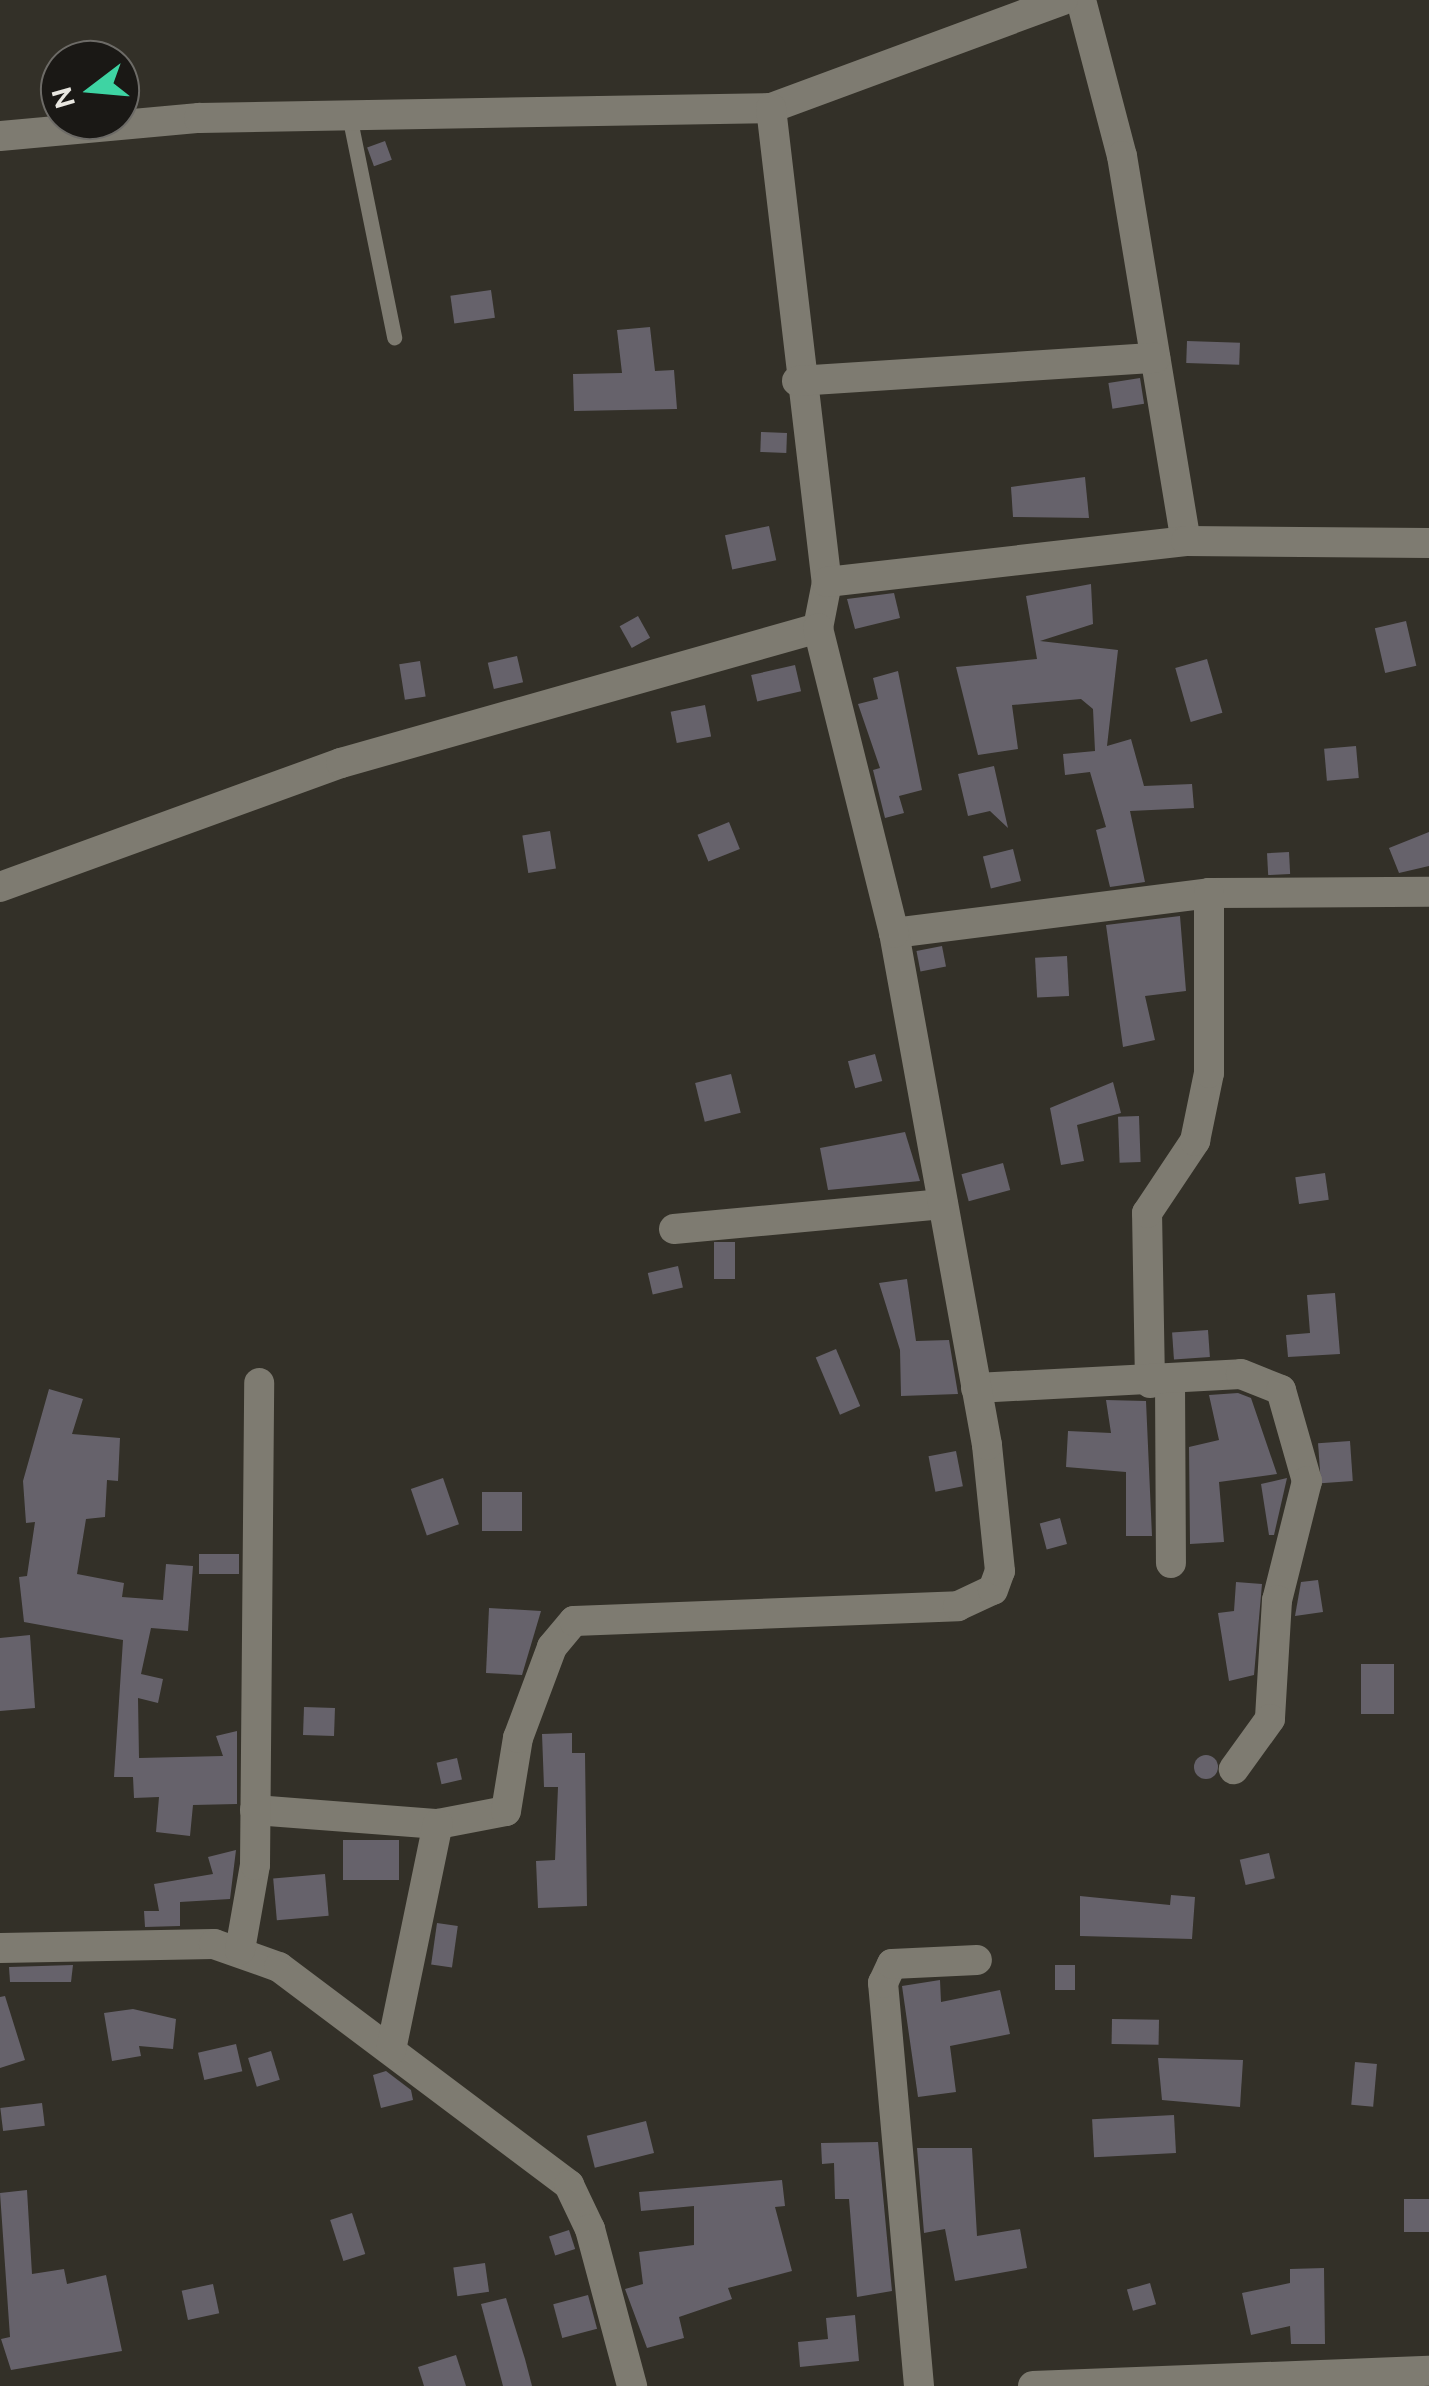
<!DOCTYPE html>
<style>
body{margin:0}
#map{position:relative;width:1429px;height:2386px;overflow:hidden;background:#333028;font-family:Ubuntu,sans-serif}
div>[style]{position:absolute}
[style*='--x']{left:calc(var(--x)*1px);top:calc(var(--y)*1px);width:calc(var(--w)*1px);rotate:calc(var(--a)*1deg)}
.building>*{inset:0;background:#66626b;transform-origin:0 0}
.round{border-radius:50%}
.lane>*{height:15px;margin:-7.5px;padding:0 7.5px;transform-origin:7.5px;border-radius:7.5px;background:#7e7b71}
.street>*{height:30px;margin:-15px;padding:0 15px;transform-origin:15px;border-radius:15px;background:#7e7b71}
span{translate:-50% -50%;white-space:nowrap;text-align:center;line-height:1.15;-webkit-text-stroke:8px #1a1815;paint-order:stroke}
.north{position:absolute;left:40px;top:40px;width:100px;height:100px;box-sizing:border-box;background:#1a1815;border:2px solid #6d6b67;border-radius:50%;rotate:254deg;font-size:28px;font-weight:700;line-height:40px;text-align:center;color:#e9e7e1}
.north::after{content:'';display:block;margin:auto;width:35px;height:45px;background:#3ed4a3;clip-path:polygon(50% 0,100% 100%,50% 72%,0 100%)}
</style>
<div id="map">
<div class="building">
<div style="left:385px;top:141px;width:20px;height:19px;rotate:70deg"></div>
<div style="left:491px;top:290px;width:28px;height:41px;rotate:82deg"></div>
<div style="clip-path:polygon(650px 327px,655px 371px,674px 370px,677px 409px,574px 411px,573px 374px,622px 373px,617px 330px)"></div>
<div style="left:1187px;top:341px;width:53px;height:22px;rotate:2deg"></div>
<div style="left:1140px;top:378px;width:26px;height:32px;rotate:81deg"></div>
<div style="left:761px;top:432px;width:26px;height:20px;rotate:2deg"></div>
<div style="clip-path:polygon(1085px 477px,1089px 518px,1013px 517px,1011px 487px)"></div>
<div style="left:769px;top:526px;width:35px;height:45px;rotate:78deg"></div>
<div style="clip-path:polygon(1091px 584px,1093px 624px,1040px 641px,1118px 650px,1107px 746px,1131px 739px,1144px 786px,1192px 784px,1194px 808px,1130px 811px,1145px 882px,1110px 887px,1096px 830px,1106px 827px,1090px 772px,1065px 775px,1063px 754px,1095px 751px,1093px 709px,1081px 699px,1012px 705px,1018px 749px,978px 755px,956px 667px,1037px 659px,1026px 596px)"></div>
<div style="clip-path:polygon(894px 593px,900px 618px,855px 629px,847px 599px)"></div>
<div style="left:638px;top:616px;width:25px;height:21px;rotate:61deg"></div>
<div style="left:1406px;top:621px;width:46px;height:32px;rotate:77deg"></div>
<div style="left:517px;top:656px;width:27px;height:30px;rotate:77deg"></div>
<div style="left:1207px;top:659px;width:56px;height:33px;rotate:74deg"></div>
<div style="left:420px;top:661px;width:36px;height:21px;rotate:81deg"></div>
<div style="left:795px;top:665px;width:27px;height:45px;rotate:77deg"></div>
<div style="clip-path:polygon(898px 671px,922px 790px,899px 796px,904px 813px,885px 818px,873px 770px,880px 768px,858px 704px,878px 699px,873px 678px)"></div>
<div style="left:705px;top:705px;width:32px;height:35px;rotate:79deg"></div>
<div style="left:1356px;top:746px;width:32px;height:32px;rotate:85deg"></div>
<div style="clip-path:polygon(994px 766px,1008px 828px,990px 811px,968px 816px,958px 774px)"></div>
<div style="left:729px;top:822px;width:29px;height:34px;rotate:68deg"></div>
<div style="left:550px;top:831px;width:38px;height:28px;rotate:81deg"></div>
<div style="clip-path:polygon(1429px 832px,1429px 866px,1399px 873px,1389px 848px)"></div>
<div style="left:1013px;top:849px;width:33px;height:31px;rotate:76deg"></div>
<div style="left:1289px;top:852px;width:22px;height:22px;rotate:87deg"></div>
<div style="clip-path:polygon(1180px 916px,1186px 991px,1145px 996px,1155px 1040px,1123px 1047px,1106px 925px)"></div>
<div style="left:942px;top:946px;width:21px;height:26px;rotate:79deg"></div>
<div style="left:1067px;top:956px;width:40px;height:32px;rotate:87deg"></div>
<div style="left:875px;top:1054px;width:28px;height:28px;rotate:75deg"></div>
<div style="left:731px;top:1074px;width:40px;height:37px;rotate:76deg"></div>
<div style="clip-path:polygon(1113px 1082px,1121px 1113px,1077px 1125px,1084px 1161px,1061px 1165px,1050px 1108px)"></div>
<div style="left:1139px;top:1116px;width:46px;height:21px;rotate:88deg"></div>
<div style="clip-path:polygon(905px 1132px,920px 1181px,828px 1190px,820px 1148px)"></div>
<div style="left:1003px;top:1163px;width:28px;height:43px;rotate:75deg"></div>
<div style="left:1325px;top:1173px;width:27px;height:30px;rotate:82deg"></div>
<div style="left:735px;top:1242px;width:37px;height:21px;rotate:90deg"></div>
<div style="left:678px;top:1266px;width:22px;height:31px;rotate:77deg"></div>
<div style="clip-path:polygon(907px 1279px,916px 1341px,949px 1340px,958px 1394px,901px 1396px,900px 1350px,879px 1283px)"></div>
<div style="clip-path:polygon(1335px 1293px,1340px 1354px,1288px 1357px,1286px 1335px,1310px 1333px,1307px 1295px)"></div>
<div style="left:1208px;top:1330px;width:27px;height:36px;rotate:86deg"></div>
<div style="left:836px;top:1349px;width:62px;height:22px;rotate:67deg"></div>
<div style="clip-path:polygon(49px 1389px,83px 1399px,72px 1434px,120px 1438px,118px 1481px,107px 1480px,105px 1517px,86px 1519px,77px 1574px,124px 1583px,122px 1597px,163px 1600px,166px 1564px,193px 1566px,188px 1631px,151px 1628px,141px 1674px,163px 1679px,158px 1703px,138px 1698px,139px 1758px,223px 1756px,216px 1736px,237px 1731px,237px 1804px,193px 1805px,190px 1836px,156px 1832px,159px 1797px,134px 1798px,133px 1777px,114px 1777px,123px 1640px,24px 1622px,19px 1577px,27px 1576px,35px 1522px,26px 1523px,23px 1481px)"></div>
<div style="clip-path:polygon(1238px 1393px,1251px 1398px,1277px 1474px,1219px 1482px,1224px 1542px,1190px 1544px,1189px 1447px,1219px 1440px,1209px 1395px)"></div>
<div style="clip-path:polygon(1106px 1400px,1146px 1401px,1152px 1536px,1126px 1536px,1126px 1472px,1066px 1467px,1068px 1431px,1111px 1433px)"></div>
<div style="left:1350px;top:1441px;width:40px;height:32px;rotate:86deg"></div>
<div style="left:956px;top:1451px;width:36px;height:28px;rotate:79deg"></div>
<div style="left:443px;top:1478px;width:49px;height:34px;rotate:71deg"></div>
<div style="clip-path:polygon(1287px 1478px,1274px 1535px,1269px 1535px,1261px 1484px)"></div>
<div style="left:522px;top:1492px;width:39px;height:40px;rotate:90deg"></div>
<div style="left:1060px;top:1518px;width:27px;height:21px;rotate:75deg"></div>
<div style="left:239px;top:1554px;width:20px;height:40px;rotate:90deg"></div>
<div style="clip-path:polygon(1318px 1580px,1323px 1612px,1295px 1616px,1301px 1582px)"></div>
<div style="clip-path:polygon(1236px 1582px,1262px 1584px,1254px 1675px,1229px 1681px,1218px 1613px,1234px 1611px)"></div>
<div style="clip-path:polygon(489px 1608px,541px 1611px,522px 1675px,486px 1673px)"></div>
<div style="clip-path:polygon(30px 1635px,35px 1708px,0 1711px,0 1638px)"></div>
<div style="left:1361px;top:1664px;width:33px;height:50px"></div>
<div style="left:304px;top:1707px;width:31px;height:28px;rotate:2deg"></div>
<div style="clip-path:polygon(572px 1733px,572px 1753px,585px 1753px,587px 1906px,538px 1908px,536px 1861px,555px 1860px,558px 1787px,544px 1787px,542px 1734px)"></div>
<div class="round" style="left:1194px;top:1755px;width:24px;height:24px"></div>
<div style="left:457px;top:1758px;width:22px;height:21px;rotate:77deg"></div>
<div style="left:343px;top:1840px;width:56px;height:40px"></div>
<div style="clip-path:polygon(236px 1850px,230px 1899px,180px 1902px,180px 1926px,145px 1927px,144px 1911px,159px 1911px,154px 1884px,213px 1874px,208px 1857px)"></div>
<div style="left:1269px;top:1853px;width:26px;height:30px;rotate:77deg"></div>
<div style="left:325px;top:1874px;width:42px;height:52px;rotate:85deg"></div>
<div style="clip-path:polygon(1171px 1895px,1195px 1897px,1192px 1939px,1080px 1936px,1080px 1896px,1170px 1905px)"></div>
<div style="left:437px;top:1923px;width:21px;height:42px;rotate:8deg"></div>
<div style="clip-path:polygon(73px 1965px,71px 1982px,10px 1982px,9px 1967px)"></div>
<div style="left:1055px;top:1965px;width:20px;height:25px"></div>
<div style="clip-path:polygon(940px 1980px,941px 2002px,1000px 1990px,1010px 2034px,950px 2046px,956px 2092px,918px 2097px,902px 1986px)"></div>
<div style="clip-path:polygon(5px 1996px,25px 2060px,0 2068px,0 1997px)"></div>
<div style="clip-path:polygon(133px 2009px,176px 2019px,173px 2049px,139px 2046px,141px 2056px,112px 2061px,104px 2013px)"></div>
<div style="left:1112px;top:2019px;width:47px;height:25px;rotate:1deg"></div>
<div style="left:236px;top:2044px;width:28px;height:39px;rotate:77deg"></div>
<div style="left:271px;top:2051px;width:30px;height:24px;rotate:73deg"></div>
<div style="clip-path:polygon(1158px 2058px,1243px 2060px,1240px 2107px,1162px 2100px)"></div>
<div style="left:1355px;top:2062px;width:22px;height:43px;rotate:5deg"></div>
<div style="clip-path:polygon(386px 2071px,411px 2090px,413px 2100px,381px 2108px,373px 2075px)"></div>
<div style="left:42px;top:2103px;width:23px;height:42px;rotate:83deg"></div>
<div style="left:1174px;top:2115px;width:38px;height:82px;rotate:87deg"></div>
<div style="left:646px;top:2121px;width:33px;height:61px;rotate:76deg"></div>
<div style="clip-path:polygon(878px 2142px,892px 2291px,857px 2297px,849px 2199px,835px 2199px,834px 2163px,822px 2164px,821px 2143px)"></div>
<div style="clip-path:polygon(917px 2148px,972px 2148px,977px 2236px,1020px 2229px,1027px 2268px,955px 2281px,945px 2229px,924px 2233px)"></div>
<div style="clip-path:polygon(782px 2180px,785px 2206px,775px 2207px,792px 2271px,728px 2288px,732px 2299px,679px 2317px,684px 2338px,647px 2348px,625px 2289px,643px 2284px,639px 2252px,694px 2245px,694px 2206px,641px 2211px,639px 2192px)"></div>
<div style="clip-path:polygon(27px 2190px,32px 2274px,64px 2269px,67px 2284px,106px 2275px,122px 2351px,11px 2370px,1px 2339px,10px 2337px,0 2193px)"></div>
<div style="left:1404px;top:2199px;width:25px;height:33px"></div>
<div style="left:352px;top:2213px;width:43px;height:23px;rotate:72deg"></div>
<div style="left:569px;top:2230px;width:20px;height:21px;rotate:72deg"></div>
<div style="left:485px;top:2263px;width:29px;height:32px;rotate:82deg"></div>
<div style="clip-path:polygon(1324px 2268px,1325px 2344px,1291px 2344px,1290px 2326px,1251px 2335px,1242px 2293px,1290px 2283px,1290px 2269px)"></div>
<div style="left:1150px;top:2283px;width:22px;height:24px;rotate:74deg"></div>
<div style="left:213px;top:2284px;width:30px;height:32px;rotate:78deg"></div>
<div style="left:588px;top:2295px;width:35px;height:36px;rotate:75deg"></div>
<div style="clip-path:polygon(506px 2298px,525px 2359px,532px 2386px,503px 2386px,481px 2304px)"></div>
<div style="clip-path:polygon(855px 2315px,859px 2361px,800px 2367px,798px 2342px,828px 2339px,826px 2318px)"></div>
<div style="clip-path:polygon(456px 2355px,466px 2386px,424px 2386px,418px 2367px)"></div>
</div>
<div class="lane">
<div style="--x:349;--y:115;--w:227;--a:78.5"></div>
</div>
<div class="street">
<div style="--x:1081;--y:0;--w:161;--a:75.3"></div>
<div style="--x:1122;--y:156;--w:390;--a:80.6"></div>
<div style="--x:771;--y:108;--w:311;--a:-20.3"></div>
<div style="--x:0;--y:136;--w:200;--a:-5.2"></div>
<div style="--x:199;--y:118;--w:572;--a:-1"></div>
<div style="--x:771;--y:108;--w:477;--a:83.3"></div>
<div style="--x:797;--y:381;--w:359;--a:-3.7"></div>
<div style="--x:0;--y:887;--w:363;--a:-20"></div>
<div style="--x:341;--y:763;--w:496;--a:-15.8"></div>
<div style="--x:818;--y:628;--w:47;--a:-78.9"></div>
<div style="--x:827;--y:582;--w:361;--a:-6.5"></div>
<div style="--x:1186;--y:541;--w:243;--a:0.5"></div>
<div style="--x:894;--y:933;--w:318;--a:-7.2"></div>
<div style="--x:1209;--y:893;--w:220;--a:-0.3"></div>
<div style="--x:674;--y:1229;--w:270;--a:-5.3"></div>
<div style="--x:1170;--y:1381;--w:182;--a:89.7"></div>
<div style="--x:1150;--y:1383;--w:170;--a:-91"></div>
<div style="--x:1147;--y:1213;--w:87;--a:-56.3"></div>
<div style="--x:1195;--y:1141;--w:69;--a:-78.4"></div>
<div style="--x:1209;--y:1073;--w:180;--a:-90"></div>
<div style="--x:976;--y:1388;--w:265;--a:-3"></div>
<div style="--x:1241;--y:1374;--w:43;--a:21.8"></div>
<div style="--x:1281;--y:1390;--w:95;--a:74.1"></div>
<div style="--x:1307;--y:1481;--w:123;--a:104.1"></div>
<div style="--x:1277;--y:1600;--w:119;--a:93.4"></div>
<div style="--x:1270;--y:1719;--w:62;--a:125.8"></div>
<div style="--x:255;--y:1810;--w:184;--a:4.4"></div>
<div style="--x:438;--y:1824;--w:69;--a:-10.8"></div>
<div style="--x:506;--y:1811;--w:74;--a:-80.7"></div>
<div style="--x:518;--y:1738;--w:97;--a:-69.5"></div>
<div style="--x:552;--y:1647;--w:34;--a:-50"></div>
<div style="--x:574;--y:1621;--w:384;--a:-2.2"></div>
<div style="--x:958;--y:1606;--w:38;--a:-25"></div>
<div style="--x:993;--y:1590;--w:20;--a:-70"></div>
<div style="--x:1000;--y:1571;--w:127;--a:-95.9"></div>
<div style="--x:987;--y:1445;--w:520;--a:-100.29"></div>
<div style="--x:894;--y:933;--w:314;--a:-104"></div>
<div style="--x:0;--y:1948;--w:214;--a:-1.1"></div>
<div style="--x:214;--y:1944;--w:69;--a:19.5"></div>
<div style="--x:279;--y:1967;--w:363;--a:36.9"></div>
<div style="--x:569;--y:2185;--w:49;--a:64.5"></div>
<div style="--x:590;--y:2229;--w:163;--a:75"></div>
<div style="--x:240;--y:1950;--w:86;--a:-80"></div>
<div style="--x:255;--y:1865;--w:482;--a:-89.5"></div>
<div style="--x:391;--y:2050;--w:231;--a:-78.3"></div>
<div style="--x:919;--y:2386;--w:405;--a:-95.1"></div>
<div style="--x:883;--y:1983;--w:21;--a:-65"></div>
<div style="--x:892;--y:1964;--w:85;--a:-2.7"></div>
<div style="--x:1033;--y:2386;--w:396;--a:-2.2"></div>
</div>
<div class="north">N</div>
</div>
